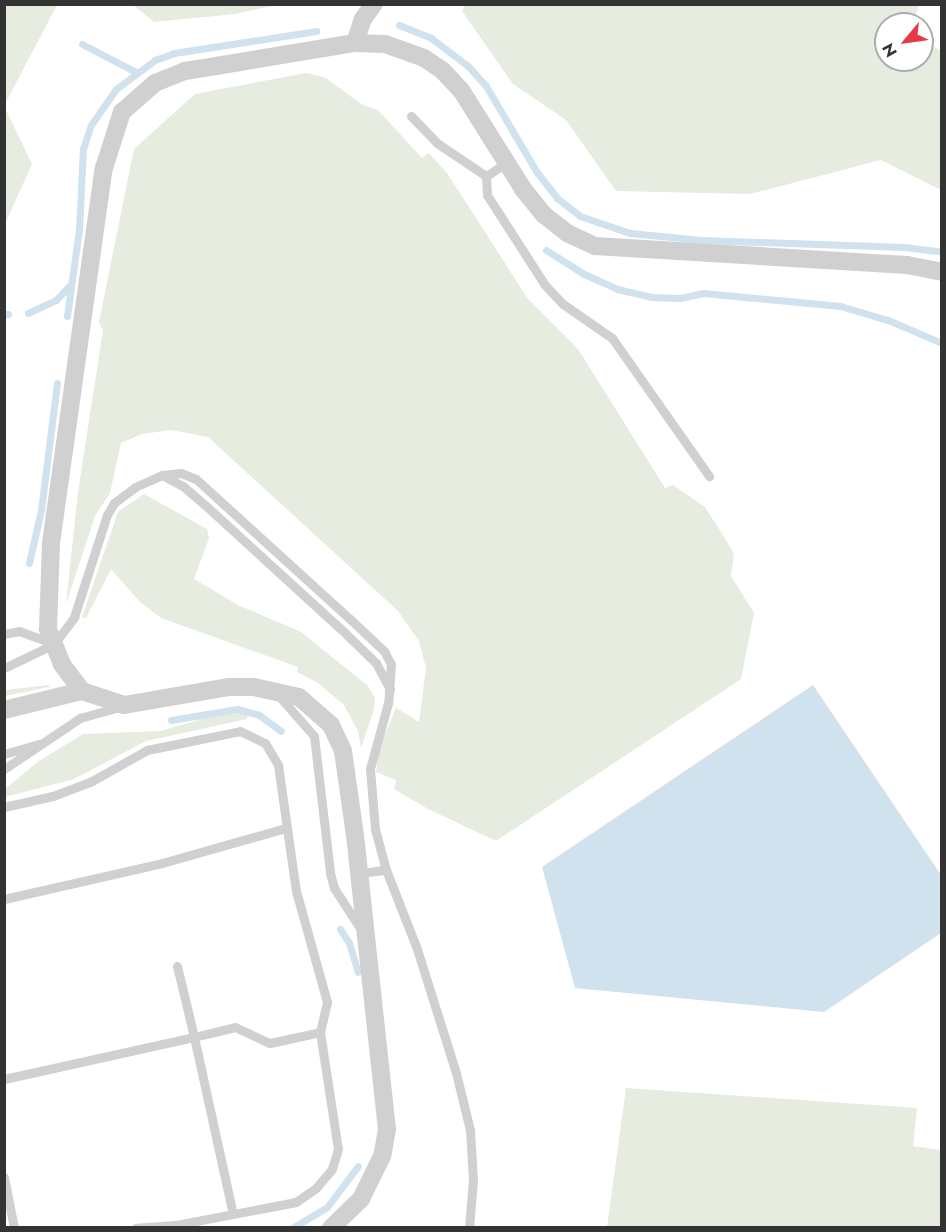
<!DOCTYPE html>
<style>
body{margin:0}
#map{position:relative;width:946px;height:1232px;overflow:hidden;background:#fff;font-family:Jost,sans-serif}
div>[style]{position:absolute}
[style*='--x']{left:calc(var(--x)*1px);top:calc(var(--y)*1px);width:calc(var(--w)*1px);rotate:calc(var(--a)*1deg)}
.green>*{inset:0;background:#e6ecdf}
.water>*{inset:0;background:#cfe2ee}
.stream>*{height:7px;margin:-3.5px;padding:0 3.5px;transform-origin:3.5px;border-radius:3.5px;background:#cfe2ee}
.service>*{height:9px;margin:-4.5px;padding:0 4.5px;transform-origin:4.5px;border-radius:4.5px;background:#d0d0d0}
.minor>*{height:18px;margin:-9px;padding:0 9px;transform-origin:9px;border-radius:9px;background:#d0d0d0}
span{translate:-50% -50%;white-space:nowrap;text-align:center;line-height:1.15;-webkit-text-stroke:6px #fff;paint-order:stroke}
.frame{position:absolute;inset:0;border:6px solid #333;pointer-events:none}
.north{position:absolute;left:874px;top:12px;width:60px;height:60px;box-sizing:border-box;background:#fff;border:2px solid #adadad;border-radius:50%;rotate:241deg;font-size:16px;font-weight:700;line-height:24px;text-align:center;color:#333}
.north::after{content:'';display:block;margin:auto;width:21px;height:27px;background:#e63946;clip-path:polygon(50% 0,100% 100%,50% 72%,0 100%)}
</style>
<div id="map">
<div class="green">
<div style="clip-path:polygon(5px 4px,57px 5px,5px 104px,4px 5px)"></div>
<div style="clip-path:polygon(133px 5px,277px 5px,235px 14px,154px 22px)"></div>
<div style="clip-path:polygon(465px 5px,919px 5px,913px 24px,886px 24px,886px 60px,922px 60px,922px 42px,941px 50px,941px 190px,881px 160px,750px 194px,616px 191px,566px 120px,513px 84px,462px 11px)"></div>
<div style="clip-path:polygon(306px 73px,326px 78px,361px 104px,378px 110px,422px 158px,429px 153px,447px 173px,528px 299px,578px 349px,665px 488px,673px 485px,705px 507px,734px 553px,731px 576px,754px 613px,741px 679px,496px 841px,428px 809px,394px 789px,396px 780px,376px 772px,380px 746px,396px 708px,419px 722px,426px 668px,419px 641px,398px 611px,208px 437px,171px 430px,142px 434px,121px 443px,110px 493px,95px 516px,66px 604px,78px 492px,103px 330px,99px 322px,134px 149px,195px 94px)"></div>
<div style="clip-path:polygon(5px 108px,32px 164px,5px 224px,4px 108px)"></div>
<div style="clip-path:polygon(144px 494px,207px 529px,209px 538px,194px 579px,238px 605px,301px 632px,368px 686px,375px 698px,374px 709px,361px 748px,358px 731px,344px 705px,318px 683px,297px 672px,298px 667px,161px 618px,140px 602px,111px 569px,86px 618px,82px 617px,118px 512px)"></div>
<div style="clip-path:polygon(49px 685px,49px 687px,5px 696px,5px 690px)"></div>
<div style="clip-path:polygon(224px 713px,247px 714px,247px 719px,146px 741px,74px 779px,5px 797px,5px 789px,39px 761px,83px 734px,160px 731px)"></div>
<div style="clip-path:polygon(626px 1088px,917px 1108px,913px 1146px,941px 1150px,941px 1227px,607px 1227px)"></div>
</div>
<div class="water">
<div style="clip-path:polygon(813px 685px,941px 875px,941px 933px,824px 1012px,575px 988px,542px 867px)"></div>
</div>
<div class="stream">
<div style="--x:399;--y:25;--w:35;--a:22"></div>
<div style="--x:431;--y:38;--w:46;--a:37.1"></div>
<div style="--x:468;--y:66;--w:27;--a:48"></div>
<div style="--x:486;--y:86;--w:99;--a:59.5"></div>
<div style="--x:536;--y:171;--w:34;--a:52"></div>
<div style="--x:557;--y:198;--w:29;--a:38"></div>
<div style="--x:580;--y:216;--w:53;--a:18.8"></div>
<div style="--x:630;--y:233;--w:72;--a:5.6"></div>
<div style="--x:702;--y:240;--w:202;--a:2"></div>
<div style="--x:904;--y:247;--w:38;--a:7"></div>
<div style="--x:82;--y:44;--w:61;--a:27.4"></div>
<div style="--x:546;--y:250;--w:45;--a:32.3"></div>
<div style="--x:584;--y:274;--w:36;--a:24"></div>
<div style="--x:617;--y:289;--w:35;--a:13"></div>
<div style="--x:651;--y:297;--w:29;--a:2"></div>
<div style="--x:680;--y:298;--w:24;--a:-12"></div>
<div style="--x:703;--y:293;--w:138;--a:5.4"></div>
<div style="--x:840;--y:306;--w:50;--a:16.3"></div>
<div style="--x:888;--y:320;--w:59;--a:23.1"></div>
<div style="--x:28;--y:313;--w:31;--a:-25"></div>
<div style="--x:56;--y:300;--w:21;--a:-47"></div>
<div style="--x:4;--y:314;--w:4;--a:0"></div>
<div style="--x:67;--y:316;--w:87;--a:-82.1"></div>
<div style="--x:79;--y:230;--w:81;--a:-87.2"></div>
<div style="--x:83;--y:149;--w:25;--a:-72"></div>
<div style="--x:91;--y:125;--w:44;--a:-55.2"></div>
<div style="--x:116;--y:89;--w:49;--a:-36.6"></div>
<div style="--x:155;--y:60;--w:20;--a:-20"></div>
<div style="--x:174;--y:53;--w:144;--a:-8.8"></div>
<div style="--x:29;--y:563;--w:54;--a:-77.2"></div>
<div style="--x:41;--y:510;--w:128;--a:-82.8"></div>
<div style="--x:171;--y:720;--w:67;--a:-9.5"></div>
<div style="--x:237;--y:709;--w:23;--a:15"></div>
<div style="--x:259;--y:715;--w:27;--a:36"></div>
<div style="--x:340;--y:929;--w:17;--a:57"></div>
<div style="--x:349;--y:943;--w:30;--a:73"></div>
<div style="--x:292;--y:1228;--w:41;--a:-31"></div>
<div style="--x:327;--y:1207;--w:51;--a:-52.9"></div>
</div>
<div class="service">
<div style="--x:411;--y:116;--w:37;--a:46"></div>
<div style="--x:437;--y:143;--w:59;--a:34"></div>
<div style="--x:507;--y:162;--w:25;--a:146"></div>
<div style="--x:486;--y:176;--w:19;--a:87"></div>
<div style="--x:487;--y:195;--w:107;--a:57.2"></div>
<div style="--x:545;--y:285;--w:26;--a:47"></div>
<div style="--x:563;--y:304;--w:60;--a:34.8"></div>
<div style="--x:612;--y:338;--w:169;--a:54.9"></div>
<div style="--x:162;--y:475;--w:24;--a:28"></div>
<div style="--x:183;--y:486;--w:29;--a:41"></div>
<div style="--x:205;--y:505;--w:184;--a:42.4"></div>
<div style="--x:341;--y:629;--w:49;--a:44.2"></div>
<div style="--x:376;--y:663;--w:30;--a:62"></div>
<div style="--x:4;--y:634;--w:15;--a:-11"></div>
<div style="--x:19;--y:631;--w:35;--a:20"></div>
<div style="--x:4;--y:668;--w:55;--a:-25.6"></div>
<div style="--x:54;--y:644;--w:34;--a:-53"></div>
<div style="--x:74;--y:617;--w:107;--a:-72.1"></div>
<div style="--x:107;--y:515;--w:14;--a:-60"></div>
<div style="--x:114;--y:503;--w:26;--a:-37"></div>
<div style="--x:135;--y:487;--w:30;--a:-24"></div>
<div style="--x:162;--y:475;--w:19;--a:-6"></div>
<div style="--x:181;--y:473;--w:16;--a:22"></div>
<div style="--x:196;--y:479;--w:208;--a:42.3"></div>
<div style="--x:350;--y:619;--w:47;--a:43.3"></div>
<div style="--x:384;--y:651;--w:15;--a:62"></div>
<div style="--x:391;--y:664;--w:39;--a:94"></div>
<div style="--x:388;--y:703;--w:68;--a:105.3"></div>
<div style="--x:370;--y:769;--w:60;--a:85.2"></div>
<div style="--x:375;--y:829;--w:42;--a:75"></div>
<div style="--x:279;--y:696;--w:53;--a:48.8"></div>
<div style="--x:314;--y:736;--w:138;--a:83.3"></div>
<div style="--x:330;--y:873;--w:16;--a:75"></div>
<div style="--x:334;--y:888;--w:51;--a:56.9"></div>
<div style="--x:4;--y:754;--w:37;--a:-16"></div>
<div style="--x:4;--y:769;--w:92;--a:-33.9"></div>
<div style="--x:80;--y:718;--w:41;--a:-15.8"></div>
<div style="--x:4;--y:807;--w:50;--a:-12.7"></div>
<div style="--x:53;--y:796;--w:42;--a:-21"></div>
<div style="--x:92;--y:781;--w:63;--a:-29.4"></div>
<div style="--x:147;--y:750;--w:95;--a:-11.5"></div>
<div style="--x:240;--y:731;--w:28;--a:26"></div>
<div style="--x:265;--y:743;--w:26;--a:59"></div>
<div style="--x:278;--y:765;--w:127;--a:81.9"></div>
<div style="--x:296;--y:891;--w:115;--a:74.4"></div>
<div style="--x:327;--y:1002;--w:31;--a:103"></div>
<div style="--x:320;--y:1032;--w:118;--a:81.3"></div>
<div style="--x:338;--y:1149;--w:21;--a:107"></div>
<div style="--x:332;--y:1169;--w:25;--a:130"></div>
<div style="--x:316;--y:1188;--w:24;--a:145"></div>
<div style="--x:296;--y:1202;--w:123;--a:169.2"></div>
<div style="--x:175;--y:1225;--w:39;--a:176"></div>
<div style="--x:360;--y:873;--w:26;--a:-7"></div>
<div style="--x:386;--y:870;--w:82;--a:68.5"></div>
<div style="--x:416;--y:946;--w:133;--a:72.5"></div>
<div style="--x:456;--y:1073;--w:59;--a:76.2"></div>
<div style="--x:470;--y:1130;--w:50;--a:86.6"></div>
<div style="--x:473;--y:1180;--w:48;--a:94.8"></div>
<div style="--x:4;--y:899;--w:162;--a:-12.8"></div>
<div style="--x:162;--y:863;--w:129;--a:-15.8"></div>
<div style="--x:177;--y:966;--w:73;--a:76.5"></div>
<div style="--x:194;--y:1037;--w:42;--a:-13.7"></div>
<div style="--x:235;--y:1027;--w:38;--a:25"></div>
<div style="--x:270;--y:1043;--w:51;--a:-12.4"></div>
<div style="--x:4;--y:1079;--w:195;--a:-12.5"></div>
<div style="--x:194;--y:1037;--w:181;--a:77.6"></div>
<div style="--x:4;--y:1177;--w:52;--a:78.9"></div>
</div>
<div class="minor">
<div style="--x:355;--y:43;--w:25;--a:-72"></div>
<div style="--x:363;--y:19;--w:19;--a:-54"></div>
<div style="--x:82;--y:691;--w:34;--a:-127"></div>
<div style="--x:62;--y:664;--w:38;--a:-112"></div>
<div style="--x:48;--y:629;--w:86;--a:-88"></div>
<div style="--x:51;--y:543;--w:379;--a:-82"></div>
<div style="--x:104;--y:168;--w:59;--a:-72.2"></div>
<div style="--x:122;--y:112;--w:44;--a:-41.3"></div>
<div style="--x:155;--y:83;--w:32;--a:-22"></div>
<div style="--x:185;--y:71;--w:31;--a:-9"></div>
<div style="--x:216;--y:66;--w:141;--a:-9.4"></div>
<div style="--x:355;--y:43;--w:30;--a:2"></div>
<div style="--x:385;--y:44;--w:41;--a:19.7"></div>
<div style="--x:424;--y:58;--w:23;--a:34"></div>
<div style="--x:443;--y:71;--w:26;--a:47"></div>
<div style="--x:461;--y:90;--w:117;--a:57.9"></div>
<div style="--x:523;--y:189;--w:32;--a:51"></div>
<div style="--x:543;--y:214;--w:31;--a:38"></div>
<div style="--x:567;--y:233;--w:31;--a:25"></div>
<div style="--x:595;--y:246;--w:313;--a:3.5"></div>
<div style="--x:907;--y:265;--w:36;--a:11"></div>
<div style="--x:4;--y:710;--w:80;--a:-13.7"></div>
<div style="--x:82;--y:691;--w:44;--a:18.4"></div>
<div style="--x:124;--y:705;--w:107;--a:-9.7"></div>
<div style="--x:229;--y:687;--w:25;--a:0"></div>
<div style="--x:254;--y:687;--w:46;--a:12.5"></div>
<div style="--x:299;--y:697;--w:43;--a:41.2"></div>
<div style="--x:331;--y:725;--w:29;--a:65"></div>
<div style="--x:343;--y:751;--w:85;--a:81.9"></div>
<div style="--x:355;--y:835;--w:296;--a:83.8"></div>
<div style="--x:387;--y:1129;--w:27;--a:100"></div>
<div style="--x:382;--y:1156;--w:48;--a:116"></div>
<div style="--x:361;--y:1199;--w:42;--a:136"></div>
</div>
<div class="frame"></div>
<div class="north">N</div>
</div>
